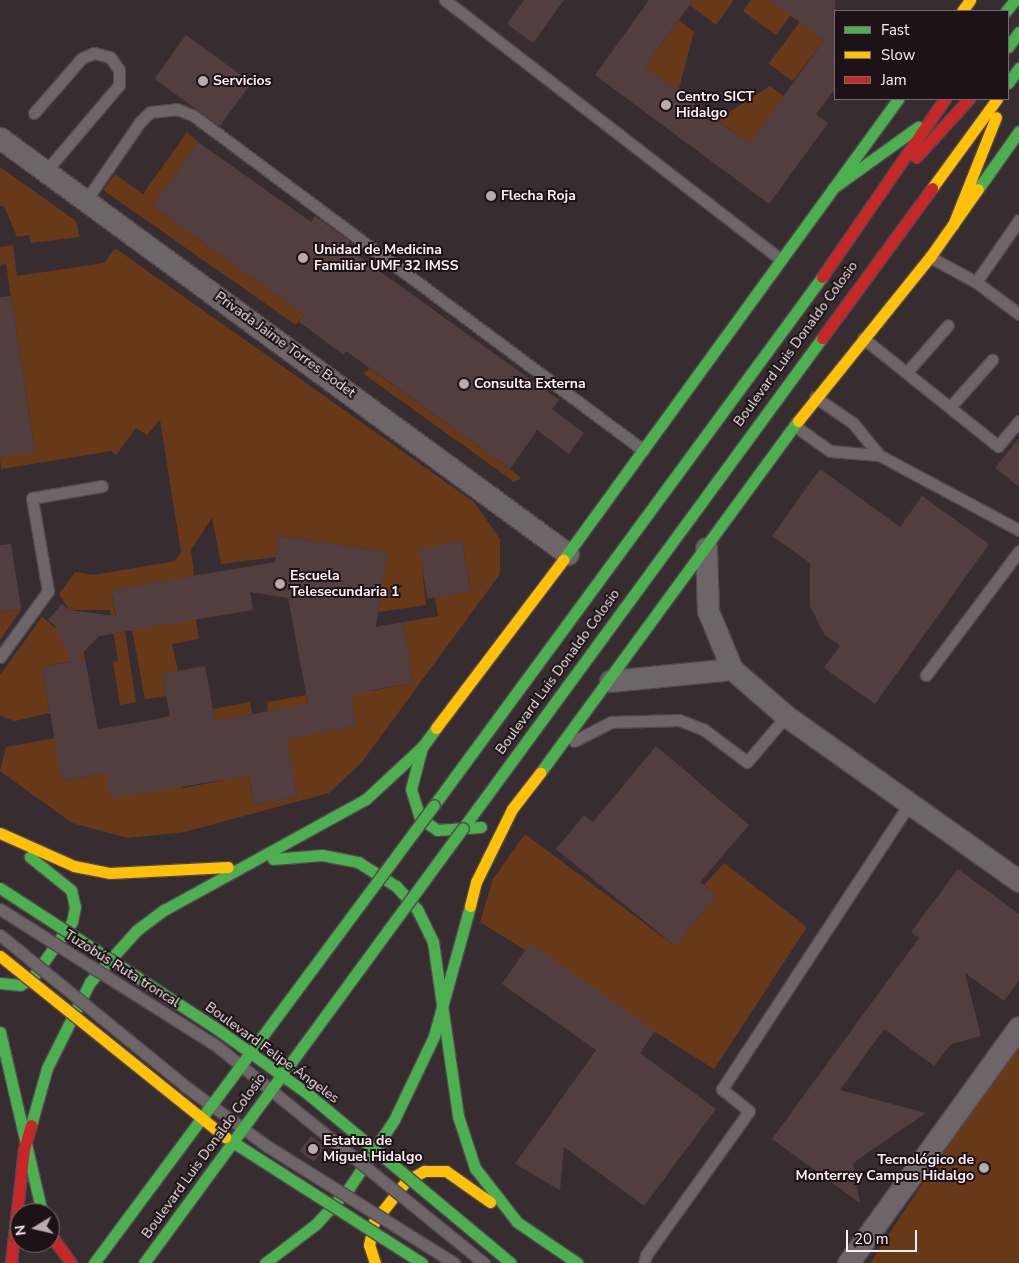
<!DOCTYPE html>
<meta charset="utf-8">
<style>
body{margin:0}
#map{position:relative;width:1019px;height:1263px;overflow:hidden;background:#372c30;font-family:"Nunito Sans",sans-serif}
div>[style]{position:absolute}
.green>*{inset:0;background:#673919;transform-origin:0 0}
.building>*{inset:0;background:#523e3f;transform-origin:0 0}
.roads{filter:drop-shadow(1px 0 #53484d) drop-shadow(-1px 0 #53484d) drop-shadow(0 1px #53484d) drop-shadow(0 -1px #53484d)}
.lane>*{height:11px;margin:-5.5px;padding:0 5.5px;transform-origin:5.5px;border-radius:5.5px;background:#6e6568}
.street>*{height:21px;margin:-10.5px;padding:0 10.5px;transform-origin:10.5px;border-radius:10.5px;background:#6e6568}
.fast>*{height:11px;margin:-5.5px;padding:0 5.5px;transform-origin:5.5px;border-radius:5.5px;background:#4caf50}
.slow>*{height:11px;margin:-5.5px;padding:0 5.5px;transform-origin:5.5px;border-radius:5.5px;background:#ffc107}
.jam>*{height:11px;margin:-5.5px;padding:0 5.5px;transform-origin:5.5px;border-radius:5.5px;background:#c62828}
.bridges{filter:drop-shadow(1px 0 #53484d) drop-shadow(-1px 0 #53484d) drop-shadow(0 1px #53484d) drop-shadow(0 -1px #53484d)}
.lane-bridge>*{height:11px;margin:-5.5px;padding:0 5.5px;transform-origin:5.5px;border-radius:5.5px;background:#6e6568}
.fast-bridge>*{height:11px;margin:-5.5px;padding:0 5.5px;transform-origin:5.5px;border-radius:5.5px;background:#4caf50}
.slow-bridge>*{height:11px;margin:-5.5px;padding:0 5.5px;transform-origin:5.5px;border-radius:5.5px;background:#ffc107}
.dots>*{width:14px;height:14px;translate:-50% -50%;box-sizing:border-box;border:2px solid #1d1317;border-radius:50%}
span{translate:-50% -50%;white-space:nowrap;text-align:center;line-height:1.15;-webkit-text-stroke:4px #1d1317;paint-order:stroke}
.poi-label{font-size:14px;color:#fdeef4;font-weight:700}
.left{translate:0 -50%;text-align:left}
.right{translate:-100% -50%;text-align:right}
.street-label{font-size:14px;color:#fdeef4}
.legend{position:absolute;left:834px;top:10px;width:175px;height:90px;box-sizing:border-box;background:#1d1317;border:1px solid #776b6f;margin:0;padding:6px 9px;list-style:none;font-size:15px;color:#fdeef4}
.legend li{display:flex;align-items:center;gap:10px;height:25px}
.legend b{width:25px;border:1px solid #776b6f}
.north{position:absolute;left:10px;top:1203px;width:50px;height:50px;box-sizing:border-box;background:#1d1317;border:1px solid #776b6f;border-radius:50%;rotate:261deg;font-size:14px;font-weight:700;line-height:20px;text-align:center;color:#fdeef4}
.north::after{content:'';display:block;margin:auto;width:18px;height:22px;background:#b8aaaf;clip-path:polygon(50% 0,100% 100%,50% 72%,0 100%)}
.scale{position:absolute;left:846px;top:1230px;width:71px;height:22px;box-sizing:border-box;border:2px solid #fdeef4;border-top:0;padding-left:6px;font-size:15px;line-height:18px;white-space:nowrap;color:#fdeef4;-webkit-text-stroke:4px #1d1317;paint-order:stroke}
</style>
<div id="map">
<div class="green">
<div style="clip-path:polygon(693px 0,734px 0,716px 25px,690px 5px)"></div>
<div style="clip-path:polygon(751px 0,770px 0,791px 15px,776px 35px,743px 11px)"></div>
<div style="clip-path:polygon(679px 20px,694px 32px,678px 92px,645px 67px)"></div>
<div style="left:800px;top:22px;width:30px;height:52px;rotate:37deg"></div>
<div style="clip-path:polygon(770px 86px,784px 96px,749px 144px,717px 120px)"></div>
<div style="clip-path:polygon(187px 132px,198px 142px,153px 206px,304px 315px,296px 325px,103px 190px,115px 174px,143px 194px)"></div>
<div style="clip-path:polygon(0 167px,76px 221px,80px 237px,31px 243px,29px 235px,17px 237px,4px 206px,0 206px)"></div>
<div style="clip-path:polygon(13px 245px,17px 276px,104px 263px,115px 248px,474px 502px,500px 539px,500px 574px,362px 762px,329px 793px,184px 832px,128px 838px,72px 823px,0 771px,6px 747px,55px 738px,62px 781px,106px 773px,154px 790px,142px 722px,170px 716px,183px 788px,225px 780px,213px 709px,250px 702px,252px 714px,238px 717px,254px 805px,297px 797px,281px 709px,268px 711px,267px 702px,306px 695px,313px 734px,356px 726px,336px 612px,371px 691px,413px 683px,403px 622px,438px 616px,435px 597px,471px 591px,462px 541px,420px 549px,426px 605px,378px 612px,387px 552px,279px 536px,276px 557px,221px 564px,212px 518px,191px 550px,194px 576px,111px 590px,118px 633px,125px 632px,136px 702px,120px 705px,113px 662px,118px 661px,110px 610px,69px 610px,59px 594px,75px 572px,93px 575px,175px 561px,181px 552px,160px 420px,147px 435px,136px 428px,116px 455px,112px 451px,1px 469px,0 457px,35px 451px,6px 264px,0 265px,0 247px)"></div>
<div style="clip-path:polygon(369px 368px,510px 469px,521px 478px,514px 482px,364px 374px)"></div>
<div style="clip-path:polygon(21px 609px,19px 613px,0 640px,0 612px)"></div>
<div style="clip-path:polygon(42px 617px,84px 651px,85px 659px,42px 667px,50px 713px,15px 721px,0 716px,0 675px)"></div>
<div style="clip-path:polygon(196px 619px,199px 639px,172px 644px,178px 671px,162px 674px,166px 696px,145px 699px,132px 630px)"></div>
<div style="clip-path:polygon(525px 834px,675px 946px,716px 895px,704px 885px,724px 863px,807px 927px,714px 1069px,480px 922px,493px 879px)"></div>
<div style="clip-path:polygon(1019px 1037px,1019px 1263px,870px 1263px)"></div>
</div>
<div class="building">
<div style="clip-path:polygon(524px 0,564px 0,533px 43px,507px 24px)"></div>
<div style="clip-path:polygon(649px 0,693px 0,645px 67px,749px 144px,824px 40px,769px 0,835px 0,835px 89px,816px 114px,828px 123px,769px 204px,595px 75px)"></div>
<div style="left:186px;top:35px;width:81px;height:54px;rotate:36deg"></div>
<div style="clip-path:polygon(198px 142px,311px 222px,315px 216px,350px 241px,346px 247px,559px 400px,552px 409px,584px 433px,569px 454px,537px 430px,510px 469px,346px 351px,344px 355px,299px 322px,304px 315px,153px 206px)"></div>
<div style="clip-path:polygon(11px 296px,35px 452px,0 457px,0 297px)"></div>
<div style="clip-path:polygon(1019px 438px,1019px 487px,995px 468px)"></div>
<div style="clip-path:polygon(820px 469px,900px 527px,922px 496px,989px 544px,875px 704px,824px 668px,840px 646px,824px 634px,810px 606px,810px 563px,772px 536px)"></div>
<div style="clip-path:polygon(evenodd,279px 536px,387px 552px,376px 627px,403px 622px,413px 683px,351px 694px,356px 726px,287px 739px,297px 797px,254px 805px,249px 776px,111px 798px,106px 773px,62px 781px,42px 667px,71px 662px,55px 626px,48px 620px,62px 604px,69px 610px,116px 616px,111px 590px,275px 562px,279px 536px,250px 592px,288px 598px,308px 704px,215px 721px,205px 666px,162px 674px,170px 717px,98px 729px,85px 659px,75px 661px,99px 636px,253px 610px,250px 592px)"></div>
<div style="left:462px;top:541px;width:51px;height:44px;rotate:80deg"></div>
<div style="clip-path:polygon(11px 544px,21px 609px,0 612px,0 545px)"></div>
<div style="clip-path:polygon(656px 746px,749px 825px,700px 882px,716px 895px,675px 946px,556px 849px,584px 815px,593px 822px)"></div>
<div style="clip-path:polygon(958px 869px,1019px 914px,1019px 980px,1004px 1001px,965px 973px,981px 1036px,951px 1044px,934px 1066px,884px 1029px,840px 1090px,926px 1113px,853px 1163px,860px 1203px,772px 1139px,919px 938px,911px 932px)"></div>
<div style="clip-path:polygon(530px 943px,655px 1031px,640px 1053px,716px 1109px,644px 1206px,564px 1147px,560px 1190px,515px 1164px,596px 1050px,502px 984px)"></div>
<div style="left:311px;top:1136px;width:18px;height:19px;rotate:38deg"></div>
</div>
<div class="roads">
<div class="lane">
<div style="left:445px;top:0;width:425px;rotate:37.7deg"></div>
<div style="left:34px;top:113px;width:73px;rotate:-48.9deg"></div>
<div style="left:82px;top:58px;width:13px;rotate:-23deg"></div>
<div style="left:94px;top:53px;width:16px;rotate:14deg"></div>
<div style="left:110px;top:57px;width:16px;rotate:55deg"></div>
<div style="left:119px;top:70px;width:15px;rotate:90deg"></div>
<div style="left:119px;top:85px;width:111px;rotate:130.3deg"></div>
<div style="left:87px;top:199px;width:93px;rotate:-55.5deg"></div>
<div style="left:140px;top:122px;width:14px;rotate:-45deg"></div>
<div style="left:150px;top:112px;width:27px;rotate:-6deg"></div>
<div style="left:177px;top:109px;width:18px;rotate:22deg"></div>
<div style="left:194px;top:116px;width:560px;rotate:36.64deg"></div>
<div style="left:1019px;top:220px;width:75px;rotate:124.7deg"></div>
<div style="left:976px;top:282px;width:54px;rotate:36.7deg"></div>
<div style="left:930px;top:257px;width:52px;rotate:28.5deg"></div>
<div style="left:863px;top:338px;width:173px;rotate:38.7deg"></div>
<div style="left:998px;top:446px;width:33px;rotate:-50deg"></div>
<div style="left:907px;top:372px;width:62px;rotate:-48.9deg"></div>
<div style="left:815px;top:397px;width:46px;rotate:34.4deg"></div>
<div style="left:853px;top:423px;width:41px;rotate:50.9deg"></div>
<div style="left:879px;top:455px;width:159px;rotate:28.2deg"></div>
<div style="left:951px;top:406px;width:62px;rotate:-48.3deg"></div>
<div style="left:795px;top:426px;width:43px;rotate:35.5deg"></div>
<div style="left:830px;top:451px;width:49px;rotate:4.7deg"></div>
<div style="left:0;top:657px;width:82px;rotate:-54deg"></div>
<div style="left:48px;top:591px;width:94px;rotate:-99.8deg"></div>
<div style="left:32px;top:498px;width:71px;rotate:-9.7deg"></div>
<div style="left:926px;top:675px;width:155px;rotate:-53.1deg"></div>
<div style="left:574px;top:741px;width:42px;rotate:-27.2deg"></div>
<div style="left:611px;top:722px;width:68px;rotate:-1.7deg"></div>
<div style="left:679px;top:720px;width:26px;rotate:21deg"></div>
<div style="left:703px;top:729px;width:55px;rotate:36.9deg"></div>
<div style="left:747px;top:762px;width:60px;rotate:-49.7deg"></div>
<div style="left:644px;top:1263px;width:8px;rotate:-76deg"></div>
<div style="left:646px;top:1255px;width:177px;rotate:-54.4deg"></div>
<div style="left:749px;top:1111px;width:35px;rotate:-141deg"></div>
<div style="left:722px;top:1089px;width:344px;rotate:-56.7deg"></div>
</div>
<div class="street">
<div style="left:0;top:138px;width:704px;rotate:36.22deg"></div>
<div style="left:706px;top:548px;width:63px;rotate:88.2deg"></div>
<div style="left:708px;top:611px;width:63px;rotate:67.5deg"></div>
<div style="left:732px;top:669px;width:72px;rotate:41deg"></div>
<div style="left:786px;top:716px;width:286px;rotate:35.3deg"></div>
<div style="left:610px;top:681px;width:123px;rotate:-5.6deg"></div>
<div style="left:848px;top:1263px;width:291px;rotate:-54.1deg"></div>
</div>
<div class="fast">
<div style="left:1006px;top:11px;width:14px;rotate:-51deg"></div>
<div style="left:1008px;top:47px;width:19px;rotate:-54deg"></div>
<div style="left:1008px;top:83px;width:19px;rotate:-54deg"></div>
<div style="left:833px;top:188px;width:105px;rotate:-35.7deg"></div>
<div style="left:978px;top:189px;width:71px;rotate:-54.7deg"></div>
<div style="left:563px;top:560px;width:570px;rotate:-53.99deg"></div>
<div style="left:422px;top:747px;width:43px;rotate:104.7deg"></div>
<div style="left:411px;top:789px;width:30px;rotate:73deg"></div>
<div style="left:420px;top:818px;width:21px;rotate:35deg"></div>
<div style="left:437px;top:830px;width:44px;rotate:-3.9deg"></div>
<div style="left:540px;top:773px;width:436px;rotate:-53.8deg"></div>
<div style="left:434px;top:805px;width:655px;rotate:-53.69deg"></div>
<div style="left:463px;top:828px;width:607px;rotate:-53.77deg"></div>
<div style="left:273px;top:859px;width:49px;rotate:-4.7deg"></div>
<div style="left:322px;top:855px;width:37px;rotate:11deg"></div>
<div style="left:358px;top:862px;width:45px;rotate:32.3deg"></div>
<div style="left:396px;top:886px;width:31px;rotate:48deg"></div>
<div style="left:417px;top:909px;width:37px;rotate:64deg"></div>
<div style="left:433px;top:942px;width:176px;rotate:81.8deg"></div>
<div style="left:458px;top:1116px;width:55px;rotate:71.9deg"></div>
<div style="left:475px;top:1168px;width:68px;rotate:52.1deg"></div>
<div style="left:517px;top:1222px;width:73px;rotate:34.3deg"></div>
<div style="left:0;top:983px;width:20px;rotate:6deg"></div>
<div style="left:20px;top:985px;width:15px;rotate:-32deg"></div>
<div style="left:33px;top:977px;width:67px;rotate:-54.7deg"></div>
<div style="left:72px;top:922px;width:15px;rotate:-79deg"></div>
<div style="left:75px;top:907px;width:17px;rotate:-103deg"></div>
<div style="left:71px;top:890px;width:53px;rotate:-141.2deg"></div>
<div style="left:0;top:1032px;width:186px;rotate:76.9deg"></div>
<div style="left:31px;top:1125px;width:59px;rotate:-74.3deg"></div>
<div style="left:47px;top:1068px;width:96px;rotate:-63.4deg"></div>
<div style="left:90px;top:982px;width:70px;rotate:-47.9deg"></div>
<div style="left:137px;top:930px;width:34px;rotate:-37deg"></div>
<div style="left:164px;top:910px;width:230px;rotate:-28.8deg"></div>
<div style="left:366px;top:799px;width:78px;rotate:-42.9deg"></div>
<div style="left:423px;top:746px;width:22px;rotate:-54deg"></div>
<div style="left:265px;top:1263px;width:64px;rotate:-37.4deg"></div>
<div style="left:316px;top:1224px;width:49px;rotate:-47.5deg"></div>
<div style="left:349px;top:1188px;width:82px;rotate:-56.5deg"></div>
<div style="left:394px;top:1120px;width:93px;rotate:-64.5deg"></div>
<div style="left:434px;top:1036px;width:135px;rotate:-74.5deg"></div>
</div>
<div class="slow">
<div style="left:962px;top:11px;width:14px;rotate:-54deg"></div>
<div style="left:932px;top:188px;width:110px;rotate:-53.9deg"></div>
<div style="left:953px;top:225px;width:116px;rotate:-68.3deg"></div>
<div style="left:798px;top:421px;width:211px;rotate:-51.2deg"></div>
<div style="left:930px;top:257px;width:83px;rotate:-54.8deg"></div>
<div style="left:436px;top:728px;width:211px;rotate:-52.9deg"></div>
<div style="left:0;top:833px;width:81px;rotate:24deg"></div>
<div style="left:74px;top:866px;width:37px;rotate:11deg"></div>
<div style="left:110px;top:873px;width:118px;rotate:-2.9deg"></div>
<div style="left:470px;top:906px;width:25px;rotate:-76deg"></div>
<div style="left:476px;top:882px;width:81px;rotate:-63.7deg"></div>
<div style="left:512px;top:809px;width:46px;rotate:-52.1deg"></div>
<div style="left:375px;top:1263px;width:19px;rotate:-108deg"></div>
<div style="left:369px;top:1245px;width:24px;rotate:-78deg"></div>
<div style="left:374px;top:1222px;width:52px;rotate:-52deg"></div>
<div style="left:406px;top:1181px;width:21px;rotate:-29deg"></div>
<div style="left:424px;top:1171px;width:22px"></div>
<div style="left:446px;top:1171px;width:54px;rotate:35.2deg"></div>
</div>
<div class="jam">
<div style="left:916px;top:157px;width:79px;rotate:-47.6deg"></div>
<div style="left:822px;top:277px;width:216px;rotate:-55.4deg"></div>
<div style="left:822px;top:338px;width:186px;rotate:-53.7deg"></div>
<div style="left:50px;top:1234px;width:36px;rotate:54deg"></div>
<div style="left:11px;top:1263px;width:115px;rotate:-83.5deg"></div>
<div style="left:24px;top:1149px;width:25px;rotate:-74deg"></div>
</div>
</div>
<div class="bridges">
<div class="lane-bridge">
<div style="left:0;top:909px;width:258px;rotate:32.3deg"></div>
<div style="left:218px;top:1047px;width:343px;rotate:39.1deg"></div>
<div style="left:0;top:935px;width:239px;rotate:39.2deg"></div>
<div style="left:185px;top:1086px;width:102px;rotate:36.2deg"></div>
<div style="left:267px;top:1146px;width:221px;rotate:32deg"></div>
</div>
<div class="fast-bridge">
<div style="left:0;top:888px;width:262px;rotate:33deg"></div>
<div style="left:220px;top:1031px;width:108px;rotate:35.6deg"></div>
<div style="left:308px;top:1094px;width:264px;rotate:39.8deg"></div>
<div style="left:225px;top:1137px;width:234px;rotate:32.6deg"></div>
<div style="left:94px;top:1263px;width:570px;rotate:-53.41deg"></div>
<div style="left:144px;top:1263px;width:539px;rotate:-53.75deg"></div>
</div>
<div class="slow-bridge">
<div style="left:0;top:956px;width:289px;rotate:38.8deg"></div>
</div>
</div>
<div class="dots">
<div style="left:203px;top:81px;background:#b8aaaf"></div>
<div style="left:666px;top:105px;background:#b8aaaf"></div>
<div style="left:491px;top:196px;background:#b8aaaf"></div>
<div style="left:303px;top:258px;background:#b8aaaf"></div>
<div style="left:464px;top:384px;background:#b8aaaf"></div>
<div style="left:280px;top:584px;background:#b8aaaf"></div>
<div style="left:313px;top:1149px;background:#b8aaaf"></div>
<div style="left:984px;top:1168px;background:#b8aaaf"></div>
</div>
<div class="poi-label">
<span class="left" style="left:213px;top:81px">Servicios</span>
<span class="left" style="left:676px;top:105px">Centro SICT<br>Hidalgo</span>
<span class="left" style="left:501px;top:196px">Flecha Roja</span>
<span class="left" style="left:314px;top:258px">Unidad de Medicina<br>Familiar UMF 32 IMSS</span>
<span class="left" style="left:474px;top:384px">Consulta Externa</span>
<span class="left" style="left:290px;top:584px">Escuela<br>Telesecundaria 1</span>
<span class="left" style="left:323px;top:1149px">Estatua de<br>Miguel Hidalgo</span>
<span class="right" style="left:974px;top:1168px">Tecnológico de<br>Monterrey Campus Hidalgo</span>
</div>
<div class="street-label">
<span style="left:796px;top:344px;rotate:-54deg">Boulevard Luis Donaldo Colosio</span>
<span style="left:285px;top:345px;rotate:36deg">Privada Jaime Torres Bodet</span>
<span style="left:558px;top:672px;rotate:-54deg">Boulevard Luis Donaldo Colosio</span>
<span style="left:122px;top:969px;rotate:32deg">Tuzobús Ruta troncal</span>
<span style="left:272px;top:1053px;rotate:36deg">Boulevard Felipe Ángeles</span>
<span style="left:204px;top:1156px;rotate:-54deg">Boulevard Luis Donaldo Colosio</span>
</div>
<ul class="legend">
<li><b style="height:6px;background:#4caf50"></b>Fast</li>
<li><b style="height:6px;background:#ffc107"></b>Slow</li>
<li><b style="height:6px;background:#c62828"></b>Jam</li>
</ul>
<div class="north">N</div>
<div class="scale">20 m</div>
</div>
